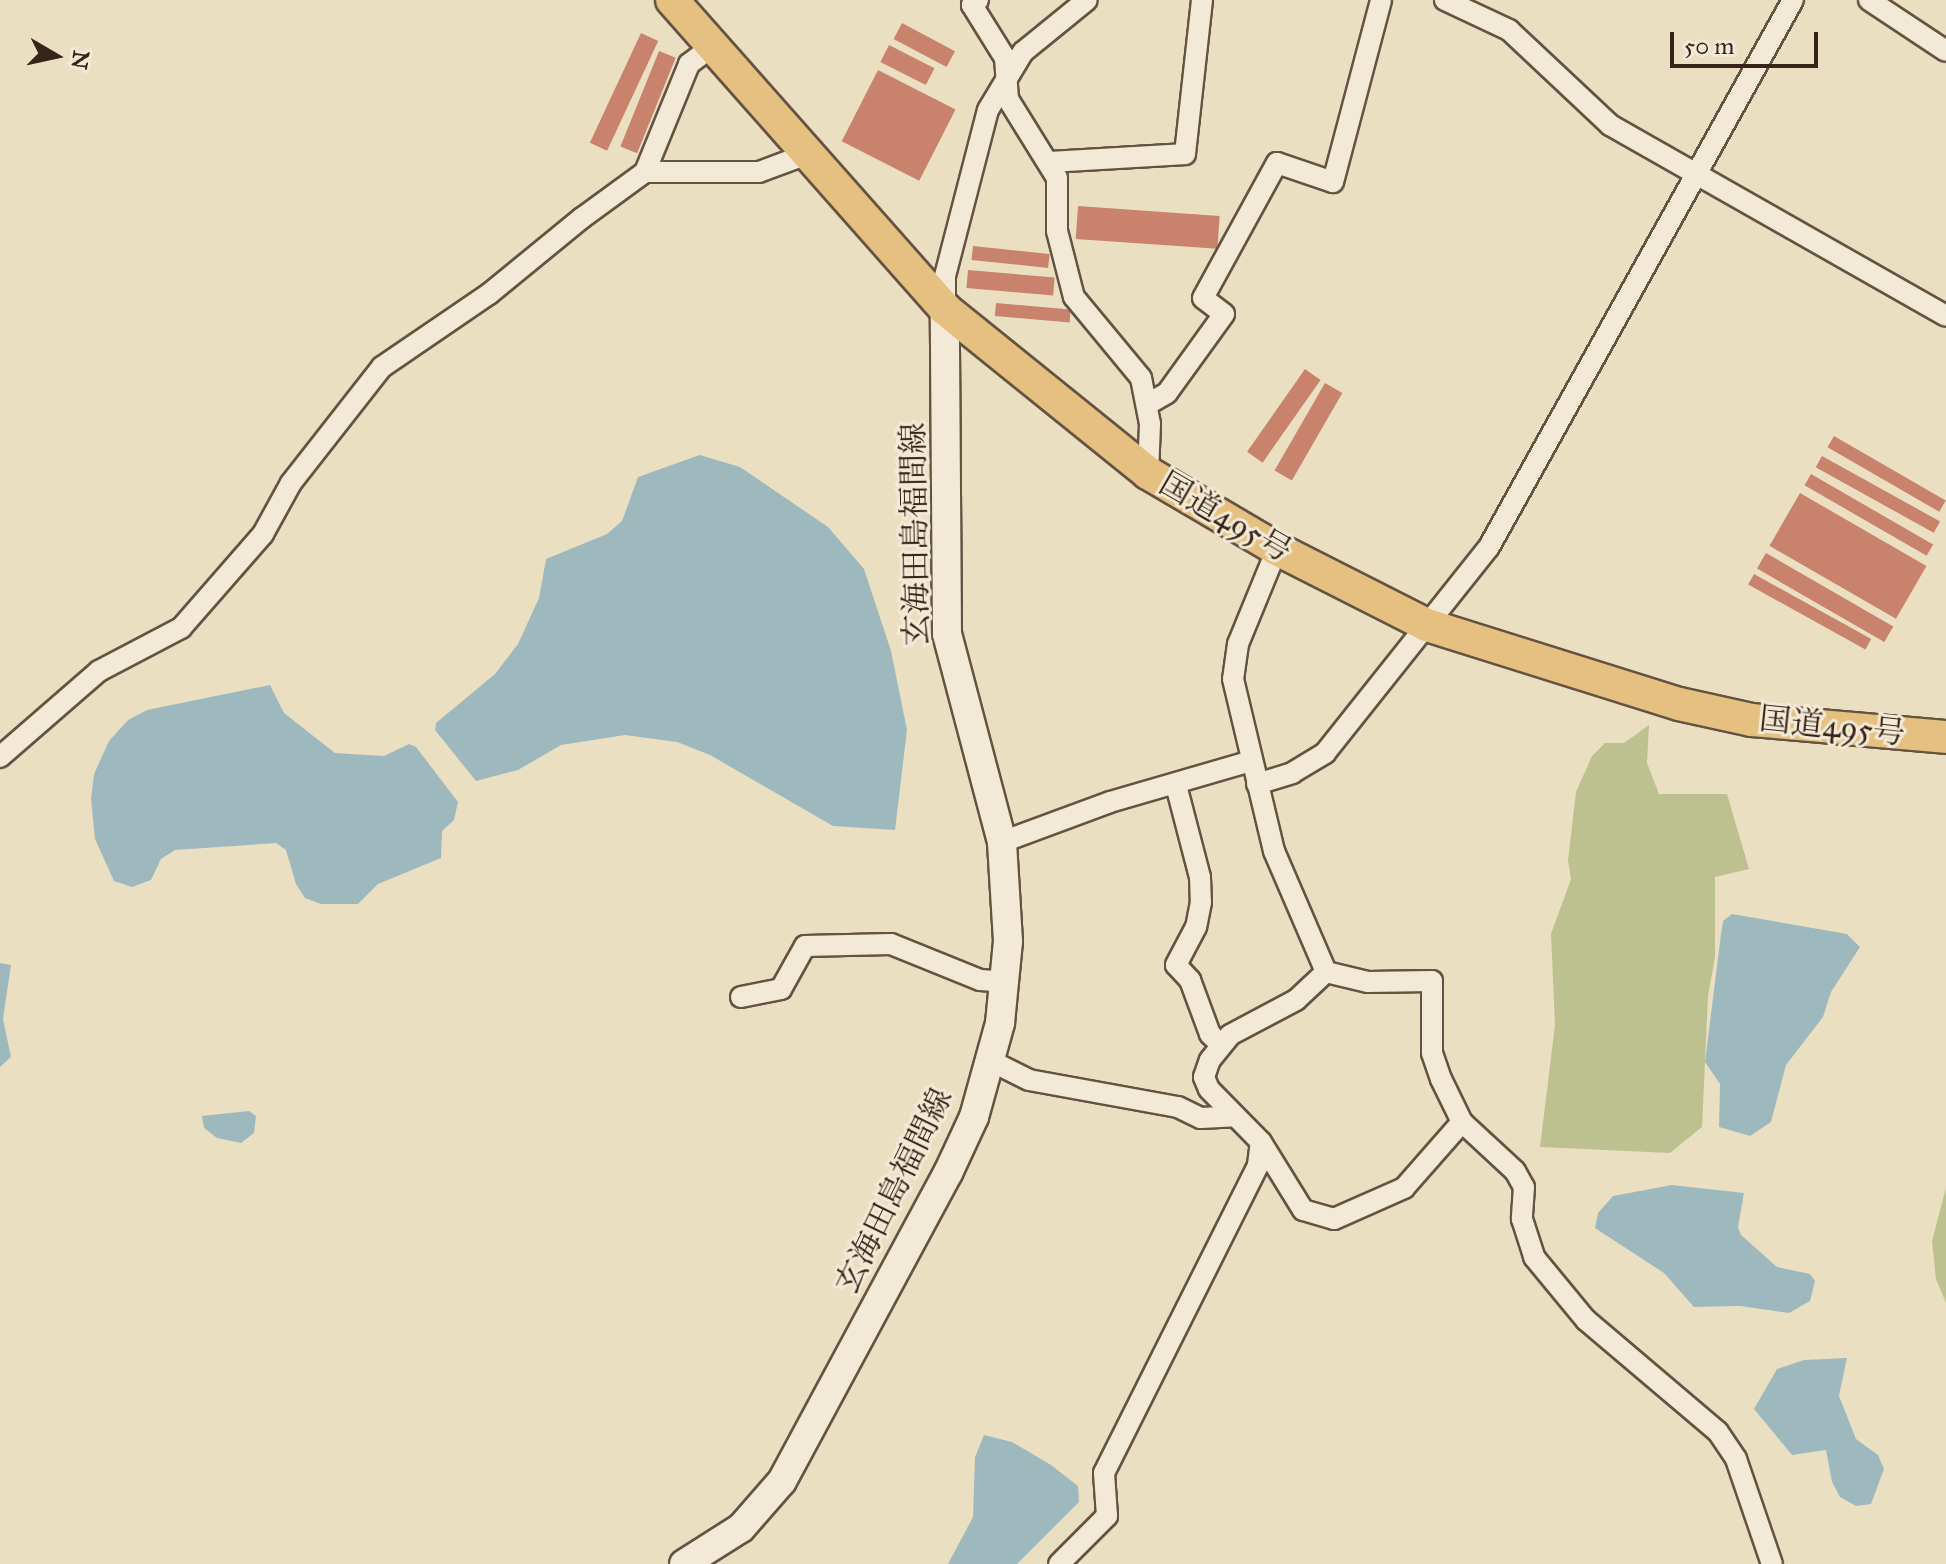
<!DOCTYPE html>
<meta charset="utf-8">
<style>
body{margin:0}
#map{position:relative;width:1946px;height:1564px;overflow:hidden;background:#ebdfc2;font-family:"IM FELL Great Primer","Noto Serif JP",serif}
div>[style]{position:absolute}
.green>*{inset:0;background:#bdc08f}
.water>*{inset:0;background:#9eb9be}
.building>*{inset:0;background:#c9826c;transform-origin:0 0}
.roads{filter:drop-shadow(2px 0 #655342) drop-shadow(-2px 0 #655342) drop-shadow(0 2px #655342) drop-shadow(0 -2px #655342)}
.minor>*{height:20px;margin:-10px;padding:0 10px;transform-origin:10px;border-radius:10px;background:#f2ead7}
.secondary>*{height:28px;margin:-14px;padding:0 14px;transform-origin:14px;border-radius:14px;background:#f2ead7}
.trunk>*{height:32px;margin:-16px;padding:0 16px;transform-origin:16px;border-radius:16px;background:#e6c081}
span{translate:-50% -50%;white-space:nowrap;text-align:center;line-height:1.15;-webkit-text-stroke:6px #f2ead7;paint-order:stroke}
.street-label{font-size:32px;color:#382417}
.north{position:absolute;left:16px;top:16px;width:80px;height:80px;-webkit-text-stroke:6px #f2ead7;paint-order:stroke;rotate:99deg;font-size:22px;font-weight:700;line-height:32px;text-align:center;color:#382417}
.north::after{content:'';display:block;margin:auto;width:28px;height:36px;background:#382417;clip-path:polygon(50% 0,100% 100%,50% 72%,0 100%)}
.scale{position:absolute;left:1670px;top:32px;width:148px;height:36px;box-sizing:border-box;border:4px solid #382417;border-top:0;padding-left:10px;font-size:24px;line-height:28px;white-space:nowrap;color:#382417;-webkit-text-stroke:6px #f2ead7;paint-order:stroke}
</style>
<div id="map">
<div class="green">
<div style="clip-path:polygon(1649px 725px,1647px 763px,1659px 794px,1727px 794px,1749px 869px,1715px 877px,1715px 957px,1708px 996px,1702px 1127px,1670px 1153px,1540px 1147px,1555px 1025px,1551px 934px,1571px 879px,1568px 860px,1576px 792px,1592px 756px,1605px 743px,1624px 743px)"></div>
<div style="clip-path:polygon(1946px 1188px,1946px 1303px,1936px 1279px,1932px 1241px)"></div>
</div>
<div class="water">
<div style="clip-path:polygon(700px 455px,740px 467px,828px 527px,864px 569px,891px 651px,907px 730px,895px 830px,833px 826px,710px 755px,677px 742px,625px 735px,561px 745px,518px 770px,476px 781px,435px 730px,436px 723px,495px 674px,518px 644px,539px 598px,546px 559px,607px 534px,622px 521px,638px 477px)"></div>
<div style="clip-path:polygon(270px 685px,284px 713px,335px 753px,384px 756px,409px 744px,416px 747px,458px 802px,454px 820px,442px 831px,441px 858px,378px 884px,358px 904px,321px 904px,305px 898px,296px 884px,286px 850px,276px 843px,175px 850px,161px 859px,151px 880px,132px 887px,114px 881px,95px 839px,91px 799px,94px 774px,109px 741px,128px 720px,147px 710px)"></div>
<div style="clip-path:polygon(1732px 914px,1847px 934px,1860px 947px,1831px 992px,1823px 1017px,1786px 1065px,1771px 1122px,1750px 1136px,1719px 1127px,1720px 1084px,1705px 1062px,1721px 934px,1723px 921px)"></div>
<div style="clip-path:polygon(0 963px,11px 965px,3px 1019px,11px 1057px,0 1067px)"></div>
<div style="clip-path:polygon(249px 1111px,256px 1116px,254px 1133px,241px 1143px,217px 1138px,204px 1128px,202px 1116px)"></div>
<div style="clip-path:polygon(1672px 1185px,1744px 1193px,1738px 1227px,1741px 1235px,1777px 1267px,1810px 1274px,1815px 1281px,1810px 1301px,1789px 1313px,1740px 1306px,1694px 1307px,1664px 1273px,1595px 1228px,1598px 1213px,1613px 1196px)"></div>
<div style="clip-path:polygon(1847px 1358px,1839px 1396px,1856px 1439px,1878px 1455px,1884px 1469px,1871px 1504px,1856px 1506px,1840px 1497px,1832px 1482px,1826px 1450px,1792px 1455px,1754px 1409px,1777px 1369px,1804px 1360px)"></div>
<div style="clip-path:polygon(984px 1435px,1012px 1442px,1051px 1465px,1078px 1486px,1079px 1502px,1017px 1564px,948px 1564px,973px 1517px,975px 1457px)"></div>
</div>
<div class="building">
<div style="left:902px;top:23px;width:60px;height:18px;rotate:28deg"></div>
<div style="left:641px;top:33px;width:19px;height:121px;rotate:25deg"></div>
<div style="left:889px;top:45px;width:51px;height:19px;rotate:27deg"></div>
<div style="left:659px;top:51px;width:18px;height:103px;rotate:22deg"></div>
<div style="left:878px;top:70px;width:87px;height:80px;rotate:27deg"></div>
<div style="left:1078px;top:206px;width:142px;height:33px;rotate:4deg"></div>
<div style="left:973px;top:246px;width:77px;height:14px;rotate:6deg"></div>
<div style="left:968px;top:270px;width:87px;height:18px;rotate:5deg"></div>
<div style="left:996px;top:303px;width:75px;height:13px;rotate:5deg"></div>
<div style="left:1305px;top:369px;width:19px;height:101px;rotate:35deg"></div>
<div style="left:1325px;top:383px;width:20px;height:101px;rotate:30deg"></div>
<div style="left:1834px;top:436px;width:129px;height:13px;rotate:30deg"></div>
<div style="left:1822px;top:456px;width:135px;height:13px;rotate:29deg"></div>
<div style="left:1811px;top:474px;width:141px;height:13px;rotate:30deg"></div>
<div style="left:1800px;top:493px;width:146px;height:61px;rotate:30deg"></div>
<div style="left:1766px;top:553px;width:147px;height:18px;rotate:30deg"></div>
<div style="left:1754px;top:574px;width:134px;height:12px;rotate:29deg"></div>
</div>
<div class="roads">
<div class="minor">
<div style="left:978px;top:0;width:8px;rotate:140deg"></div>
<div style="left:972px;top:5px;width:62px;rotate:58.1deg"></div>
<div style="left:1005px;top:58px;width:41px;rotate:85.8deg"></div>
<div style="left:1008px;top:99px;width:93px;rotate:58.2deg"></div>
<div style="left:1057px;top:178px;width:53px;rotate:90deg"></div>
<div style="left:1057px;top:231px;width:68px;rotate:75.6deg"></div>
<div style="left:1074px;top:297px;width:105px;rotate:50.4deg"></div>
<div style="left:1141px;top:378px;width:47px;rotate:78.9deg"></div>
<div style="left:1150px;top:424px;width:49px;rotate:92.3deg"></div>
<div style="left:1445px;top:0;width:71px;rotate:25.1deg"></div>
<div style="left:1509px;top:30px;width:139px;rotate:43.2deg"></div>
<div style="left:1610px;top:125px;width:386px;rotate:29.6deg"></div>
<div style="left:1869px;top:0;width:92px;rotate:33.5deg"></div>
<div style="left:1051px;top:162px;width:134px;rotate:-3.4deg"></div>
<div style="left:1185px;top:154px;width:155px;rotate:-83.7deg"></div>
<div style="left:645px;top:172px;width:117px;rotate:-67.8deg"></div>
<div style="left:689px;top:64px;width:31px;rotate:-37deg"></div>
<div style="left:945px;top:309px;width:33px;rotate:-90deg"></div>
<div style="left:945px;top:276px;width:171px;rotate:-75.5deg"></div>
<div style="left:988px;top:110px;width:68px;rotate:-58.9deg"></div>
<div style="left:1023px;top:52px;width:82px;rotate:-39.1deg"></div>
<div style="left:1148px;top:404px;width:22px;rotate:-30deg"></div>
<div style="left:1167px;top:393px;width:97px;rotate:-54.2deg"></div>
<div style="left:1224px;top:314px;width:26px;rotate:-143deg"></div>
<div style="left:1203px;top:298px;width:154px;rotate:-61.3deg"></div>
<div style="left:1277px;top:163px;width:59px;rotate:18.7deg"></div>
<div style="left:1333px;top:182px;width:188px;rotate:-75.2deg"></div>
<div style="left:1277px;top:549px;width:103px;rotate:112.3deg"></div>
<div style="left:1238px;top:644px;width:35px;rotate:98deg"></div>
<div style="left:1233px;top:679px;width:177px;rotate:76.6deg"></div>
<div style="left:1274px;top:851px;width:132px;rotate:66.7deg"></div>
<div style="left:1326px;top:972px;width:43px;rotate:13.4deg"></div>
<div style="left:1368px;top:982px;width:64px;rotate:-0.9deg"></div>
<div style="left:1432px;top:981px;width:72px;rotate:90deg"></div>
<div style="left:1432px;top:1053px;width:28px;rotate:71deg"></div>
<div style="left:1441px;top:1079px;width:48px;rotate:64deg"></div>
<div style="left:1462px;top:1122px;width:72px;rotate:42.8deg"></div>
<div style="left:1515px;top:1171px;width:18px;rotate:61deg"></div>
<div style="left:1524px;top:1187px;width:32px;rotate:94deg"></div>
<div style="left:1522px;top:1219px;width:40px;rotate:72deg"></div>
<div style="left:1534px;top:1257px;width:82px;rotate:50.5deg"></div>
<div style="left:1586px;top:1320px;width:173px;rotate:40.3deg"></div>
<div style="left:1718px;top:1432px;width:32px;rotate:56deg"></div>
<div style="left:1736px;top:1459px;width:111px;rotate:71.1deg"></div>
<div style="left:0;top:757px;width:131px;rotate:-41deg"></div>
<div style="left:99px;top:671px;width:93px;rotate:-27.7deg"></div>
<div style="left:181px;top:628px;width:125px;rotate:-48.9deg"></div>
<div style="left:263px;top:534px;width:58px;rotate:-61.2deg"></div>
<div style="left:291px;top:483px;width:147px;rotate:-51.9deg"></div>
<div style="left:382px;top:367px;width:130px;rotate:-34.3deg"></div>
<div style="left:489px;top:294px;width:120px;rotate:-39.3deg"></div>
<div style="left:582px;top:218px;width:78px;rotate:-36.1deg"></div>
<div style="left:645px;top:172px;width:114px"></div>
<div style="left:759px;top:172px;width:54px;rotate:-20.4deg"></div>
<div style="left:1257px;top:784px;width:37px;rotate:-17deg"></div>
<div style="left:1292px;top:773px;width:39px;rotate:-31deg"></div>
<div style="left:1325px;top:753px;width:263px;rotate:-51.5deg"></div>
<div style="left:1489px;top:547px;width:626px;rotate:-60.94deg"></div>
<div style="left:1176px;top:785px;width:95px;rotate:75.4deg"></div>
<div style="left:1200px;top:877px;width:25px;rotate:88deg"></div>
<div style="left:1201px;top:902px;width:25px;rotate:101deg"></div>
<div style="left:1196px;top:927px;width:43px;rotate:117.8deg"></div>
<div style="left:1176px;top:965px;width:21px;rotate:47deg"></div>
<div style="left:1190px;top:980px;width:58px;rotate:69.7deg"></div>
<div style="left:1210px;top:1034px;width:14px;rotate:45deg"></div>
<div style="left:1002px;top:842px;width:115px;rotate:-20.3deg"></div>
<div style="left:1110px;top:802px;width:147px;rotate:-16.2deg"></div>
<div style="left:741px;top:997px;width:41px;rotate:-11.3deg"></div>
<div style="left:781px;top:989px;width:49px;rotate:-60.8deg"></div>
<div style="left:805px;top:946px;width:86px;rotate:-1.3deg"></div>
<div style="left:891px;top:944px;width:96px;rotate:22deg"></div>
<div style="left:980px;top:980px;width:26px;rotate:4deg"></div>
<div style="left:991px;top:1061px;width:42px;rotate:26.6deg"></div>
<div style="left:1029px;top:1080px;width:151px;rotate:10.3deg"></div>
<div style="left:1178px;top:1107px;width:25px;rotate:26deg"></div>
<div style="left:1201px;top:1118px;width:34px;rotate:-3deg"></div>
<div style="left:1261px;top:1142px;width:80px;rotate:58.3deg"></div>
<div style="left:1303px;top:1210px;width:32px;rotate:16deg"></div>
<div style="left:1334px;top:1219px;width:77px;rotate:-23.9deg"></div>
<div style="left:1404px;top:1188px;width:88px;rotate:-48.7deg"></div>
<div style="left:1059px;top:1564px;width:68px;rotate:-45deg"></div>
<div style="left:1107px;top:1516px;width:43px;rotate:-94deg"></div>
<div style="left:1104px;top:1473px;width:344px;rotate:-63.4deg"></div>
<div style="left:1258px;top:1165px;width:23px;rotate:-83deg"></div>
<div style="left:1261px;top:1142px;width:74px;rotate:-134.5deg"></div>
<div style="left:1209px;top:1089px;width:13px;rotate:-113deg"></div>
<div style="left:1204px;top:1077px;width:18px;rotate:-71deg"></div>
<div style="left:1210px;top:1060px;width:32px;rotate:-51deg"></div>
<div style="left:1230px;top:1035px;width:75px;rotate:-27.9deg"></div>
<div style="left:1296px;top:1000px;width:41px;rotate:-43deg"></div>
</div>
<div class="secondary">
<div style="left:684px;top:1564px;width:67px;rotate:-32.3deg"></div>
<div style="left:741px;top:1528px;width:62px;rotate:-48.9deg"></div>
<div style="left:782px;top:1481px;width:350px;rotate:-61.7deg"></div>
<div style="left:948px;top:1173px;width:62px;rotate:-65.1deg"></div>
<div style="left:974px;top:1117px;width:98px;rotate:-74.5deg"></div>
<div style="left:1000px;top:1023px;width:82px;rotate:-84.4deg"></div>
<div style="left:1008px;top:941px;width:99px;rotate:-93.5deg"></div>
<div style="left:1002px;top:842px;width:215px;rotate:-104.8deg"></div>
<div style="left:947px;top:634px;width:325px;rotate:-90.4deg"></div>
</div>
<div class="trunk">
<div style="left:672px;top:0;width:412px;rotate:48.5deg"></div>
<div style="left:945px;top:309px;width:261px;rotate:38.9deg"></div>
<div style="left:1148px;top:473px;width:150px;rotate:30.5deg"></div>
<div style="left:1277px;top:549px;width:168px;rotate:26.9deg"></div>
<div style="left:1427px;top:625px;width:264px;rotate:17.4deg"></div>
<div style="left:1679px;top:704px;width:75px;rotate:12.4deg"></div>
<div style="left:1752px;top:720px;width:195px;rotate:5deg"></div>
</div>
</div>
<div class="street-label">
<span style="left:1225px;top:518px;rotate:30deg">国道495号</span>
<span style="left:916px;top:534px;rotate:-91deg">玄海田島福間線</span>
<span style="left:1832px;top:727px;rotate:6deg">国道495号</span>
<span style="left:895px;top:1191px;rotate:-64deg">玄海田島福間線</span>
</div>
<div class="north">N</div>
<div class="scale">50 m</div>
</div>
